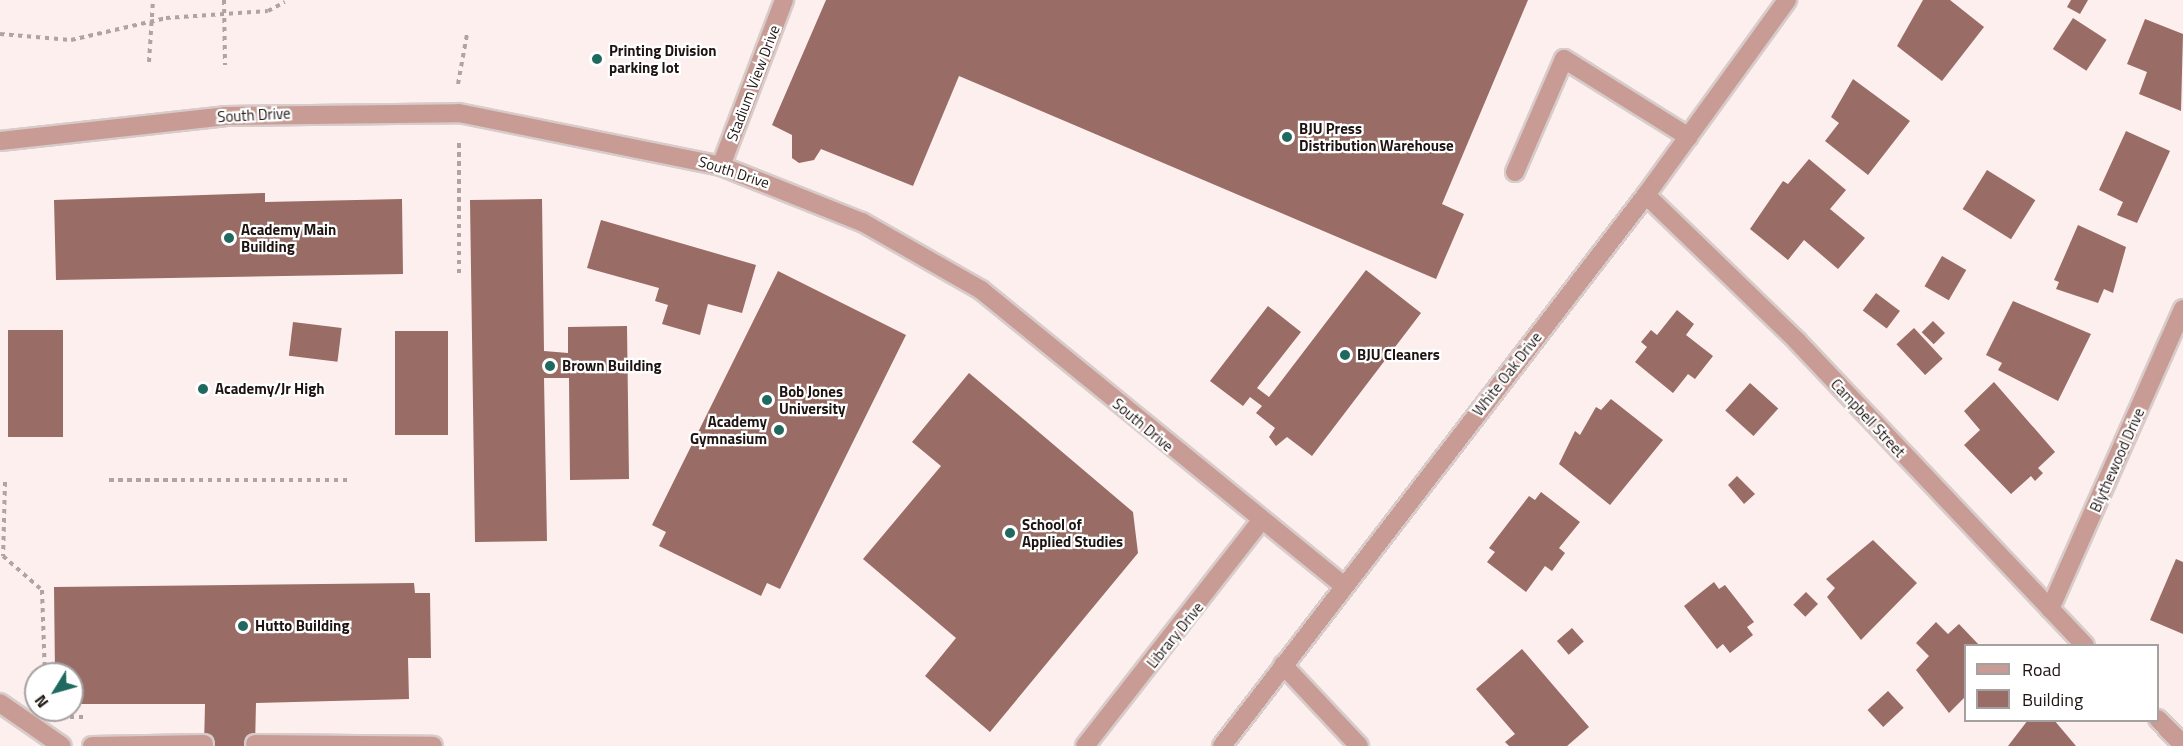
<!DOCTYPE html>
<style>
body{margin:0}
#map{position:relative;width:2183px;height:746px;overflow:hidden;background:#fcefed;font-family:"Titillium Web",sans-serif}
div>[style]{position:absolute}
.building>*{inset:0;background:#996c65;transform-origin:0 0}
.path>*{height:4px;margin-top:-2px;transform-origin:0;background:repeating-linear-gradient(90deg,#b0a4a2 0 4.5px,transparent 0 9px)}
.roads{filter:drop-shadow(2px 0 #d8ccca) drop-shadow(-2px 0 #d8ccca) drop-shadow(0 2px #d8ccca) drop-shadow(0 -2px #d8ccca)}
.service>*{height:18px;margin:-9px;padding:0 9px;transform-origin:9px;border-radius:9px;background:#c89c95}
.minor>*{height:18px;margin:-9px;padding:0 9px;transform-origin:9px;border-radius:9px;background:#c89c95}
.dots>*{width:16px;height:16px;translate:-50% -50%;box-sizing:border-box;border:3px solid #fff;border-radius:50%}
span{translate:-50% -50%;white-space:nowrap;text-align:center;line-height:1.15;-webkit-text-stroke:4.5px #fff;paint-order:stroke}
.poi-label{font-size:15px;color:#1e1412;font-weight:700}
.left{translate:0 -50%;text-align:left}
.right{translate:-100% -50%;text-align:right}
.street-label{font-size:15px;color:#1e1412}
.legend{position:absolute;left:1964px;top:644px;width:195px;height:78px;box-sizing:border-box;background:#fff;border:2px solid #a5a1a0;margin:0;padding:8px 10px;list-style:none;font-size:18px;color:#1e1412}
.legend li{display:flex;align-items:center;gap:12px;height:30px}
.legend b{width:30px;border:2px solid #a5a1a0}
.north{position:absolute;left:24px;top:662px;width:60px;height:60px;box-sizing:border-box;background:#fff;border:2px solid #a5a1a0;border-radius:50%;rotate:233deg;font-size:16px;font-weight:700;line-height:24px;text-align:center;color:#1e1412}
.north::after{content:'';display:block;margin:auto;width:21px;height:27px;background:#20695f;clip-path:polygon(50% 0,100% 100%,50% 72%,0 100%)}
</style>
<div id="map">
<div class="building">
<div style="clip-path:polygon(826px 0,1528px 0,1442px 204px,1464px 214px,1436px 279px,959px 76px,913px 186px,821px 149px,814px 160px,799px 163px,792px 158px,792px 135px,772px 125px)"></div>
<div style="clip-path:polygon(1923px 0,1950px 0,1984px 27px,1942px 81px,1897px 46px)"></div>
<div style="clip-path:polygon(2071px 0,2088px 0,2080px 14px,2067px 7px)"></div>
<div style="left:2073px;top:18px;width:40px;height:37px;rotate:33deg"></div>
<div style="clip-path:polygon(2145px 19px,2183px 34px,2181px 111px,2139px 94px,2147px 72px,2127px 64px)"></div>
<div style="clip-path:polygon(1853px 79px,1910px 121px,1868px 175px,1825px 141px,1839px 123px,1831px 117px)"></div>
<div style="clip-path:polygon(2126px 131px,2170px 151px,2137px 223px,2117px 215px,2123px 202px,2099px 190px)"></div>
<div style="clip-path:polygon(1809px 159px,1846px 190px,1830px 209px,1865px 238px,1838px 269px,1804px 240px,1788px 260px,1750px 229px,1783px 181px,1788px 184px)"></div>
<div style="left:1987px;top:170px;width:57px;height:46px;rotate:32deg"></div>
<div style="clip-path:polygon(265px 193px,265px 202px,402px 199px,403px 274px,56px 280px,54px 200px)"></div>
<div style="clip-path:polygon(542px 199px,544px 351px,568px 353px,568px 327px,627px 326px,629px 479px,570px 480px,569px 378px,544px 378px,547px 541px,475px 542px,470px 200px)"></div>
<div style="clip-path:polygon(601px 220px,756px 265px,742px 313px,708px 304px,700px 335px,662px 324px,668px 305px,655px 301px,659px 288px,587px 268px)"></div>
<div style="clip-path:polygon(2078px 225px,2126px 247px,2113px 293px,2104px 289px,2098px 303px,2056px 289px,2059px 282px,2054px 280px)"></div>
<div style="left:1942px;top:256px;width:28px;height:35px;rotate:30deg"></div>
<div style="clip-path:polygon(1366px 270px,1421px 313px,1312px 456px,1287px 437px,1276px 446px,1269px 437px,1275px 428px,1256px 413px,1262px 406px,1250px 397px,1243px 406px,1210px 381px,1268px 306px,1301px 332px,1257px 388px,1269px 397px)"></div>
<div style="clip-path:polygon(778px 271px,906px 335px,780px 589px,767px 583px,761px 596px,659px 546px,666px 532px,652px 525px)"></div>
<div style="left:1876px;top:293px;width:30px;height:22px;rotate:37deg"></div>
<div style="clip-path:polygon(2013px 301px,2091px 334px,2058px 401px,1998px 370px,2002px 363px,1986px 355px)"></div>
<div style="clip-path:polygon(1677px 310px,1694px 324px,1686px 335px,1713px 356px,1695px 379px,1688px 374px,1673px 393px,1635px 362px,1647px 347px,1641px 342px,1651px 330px,1657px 335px)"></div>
<div style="left:1933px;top:321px;width:17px;height:16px;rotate:45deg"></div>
<div style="left:293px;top:322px;width:49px;height:34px;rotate:7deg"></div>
<div style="left:1914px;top:328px;width:42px;height:24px;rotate:47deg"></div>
<div style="left:8px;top:330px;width:55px;height:107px"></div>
<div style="left:395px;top:331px;width:53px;height:104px"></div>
<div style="clip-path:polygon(969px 373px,1133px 512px,1138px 553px,990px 732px,925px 676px,956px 638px,863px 559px,941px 466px,912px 442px)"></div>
<div style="clip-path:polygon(1994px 382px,2055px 452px,2038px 468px,2043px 473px,2035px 481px,2031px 476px,2011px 494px,1964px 445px,1980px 430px,1964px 411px)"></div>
<div style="left:1750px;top:383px;width:38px;height:37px;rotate:42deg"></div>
<div style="clip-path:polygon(1611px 399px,1663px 440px,1610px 505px,1559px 464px,1575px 431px,1580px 435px,1596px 407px,1601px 410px)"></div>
<div style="clip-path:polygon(1737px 476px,1755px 494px,1744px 504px,1728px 485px)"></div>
<div style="clip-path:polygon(1541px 492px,1580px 522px,1559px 548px,1565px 553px,1552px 571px,1545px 566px,1526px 592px,1487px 562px,1495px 552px,1489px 548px,1529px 496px,1535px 500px)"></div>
<div style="clip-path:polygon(1873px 540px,1917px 583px,1861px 640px,1827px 597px,1835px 588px,1826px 579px)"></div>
<div style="clip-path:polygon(2176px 559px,2183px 562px,2183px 634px,2150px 620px)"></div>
<div style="clip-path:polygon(1714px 582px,1719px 589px,1725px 585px,1754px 622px,1747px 627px,1753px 635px,1730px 653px,1723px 644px,1717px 649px,1684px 606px)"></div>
<div style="clip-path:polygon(414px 583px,415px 593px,430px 593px,431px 658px,408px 658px,409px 699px,256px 703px,255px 746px,204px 746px,205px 704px,72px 704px,72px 674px,55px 674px,54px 587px)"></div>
<div style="left:1806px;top:592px;width:17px;height:18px;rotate:45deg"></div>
<div style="clip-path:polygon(1936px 622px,1948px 634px,1959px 624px,1980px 646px,1966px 646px,1966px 696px,1949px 713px,1916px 670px,1929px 656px,1916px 643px)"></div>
<div style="left:1572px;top:628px;width:18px;height:20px;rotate:49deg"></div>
<div style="clip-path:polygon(1522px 649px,1589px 727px,1567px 746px,1509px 746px,1505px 742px,1515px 734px,1476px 689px)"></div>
<div style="left:1888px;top:691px;width:23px;height:28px;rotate:47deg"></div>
<div style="clip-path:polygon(2028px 720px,2054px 720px,2076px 746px,2008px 746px)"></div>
</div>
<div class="path">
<div style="left:224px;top:0;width:65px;rotate:89.1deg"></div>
<div style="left:0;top:34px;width:71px;rotate:4.8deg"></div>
<div style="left:71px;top:40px;width:98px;rotate:-13deg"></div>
<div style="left:166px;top:18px;width:102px;rotate:-3.9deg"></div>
<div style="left:268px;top:11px;width:19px;rotate:-28deg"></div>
<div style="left:149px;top:62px;width:62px;rotate:-86.3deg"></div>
<div style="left:458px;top:84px;width:51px;rotate:-79.8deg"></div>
<div style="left:459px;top:143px;width:130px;rotate:90deg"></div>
<div style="left:109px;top:480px;width:241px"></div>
<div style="left:5px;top:482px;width:74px;rotate:91.5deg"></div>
<div style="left:3px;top:556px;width:52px;rotate:41.1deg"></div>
<div style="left:42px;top:590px;width:84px;rotate:88deg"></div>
<div style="left:70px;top:717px;width:17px"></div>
</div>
<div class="roads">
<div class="service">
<div style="left:1515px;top:172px;width:123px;rotate:-66.6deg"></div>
<div style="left:1564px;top:59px;width:147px;rotate:32deg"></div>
<div style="left:0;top:703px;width:75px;rotate:34.7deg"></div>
<div style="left:255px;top:744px;width:178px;rotate:0.6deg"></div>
<div style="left:92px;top:746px;width:112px;rotate:-1deg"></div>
</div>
<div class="minor">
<div style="left:0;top:141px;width:226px;rotate:-6.3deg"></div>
<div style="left:225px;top:116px;width:234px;rotate:-0.7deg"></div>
<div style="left:459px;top:113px;width:267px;rotate:11.4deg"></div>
<div style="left:721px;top:166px;width:152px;rotate:21.7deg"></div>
<div style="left:862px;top:222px;width:137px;rotate:29.7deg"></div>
<div style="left:981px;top:290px;width:467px;rotate:39.2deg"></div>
<div style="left:721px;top:166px;width:178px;rotate:-69.2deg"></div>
<div style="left:1646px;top:195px;width:210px;rotate:44deg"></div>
<div style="left:1797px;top:341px;width:419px;rotate:46.6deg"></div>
<div style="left:2050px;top:609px;width:328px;rotate:-66.1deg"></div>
<div style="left:1283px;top:665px;width:111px;rotate:46.8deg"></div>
<div style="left:2158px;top:719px;width:36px;rotate:46deg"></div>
<div style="left:1085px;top:746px;width:286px;rotate:-52deg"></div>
<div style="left:1222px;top:746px;width:695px;rotate:-52.42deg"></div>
<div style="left:1646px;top:195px;width:241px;rotate:-54.1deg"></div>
</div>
</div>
<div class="dots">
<div style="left:597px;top:59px;background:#20695f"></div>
<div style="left:1287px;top:137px;background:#20695f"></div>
<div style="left:229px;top:238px;background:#20695f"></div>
<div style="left:1345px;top:355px;background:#20695f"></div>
<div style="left:550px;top:366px;background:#20695f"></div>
<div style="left:203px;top:389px;background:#20695f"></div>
<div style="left:767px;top:400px;background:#20695f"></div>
<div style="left:779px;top:430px;background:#20695f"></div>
<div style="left:1010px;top:533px;background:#20695f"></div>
<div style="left:243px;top:626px;background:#20695f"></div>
</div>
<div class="poi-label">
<span class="left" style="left:609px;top:59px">Printing Division<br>parking lot</span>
<span class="left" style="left:1299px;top:137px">BJU Press<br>Distribution Warehouse</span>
<span class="left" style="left:241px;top:238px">Academy Main<br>Building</span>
<span class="left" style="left:1357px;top:355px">BJU Cleaners</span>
<span class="left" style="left:562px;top:366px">Brown Building</span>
<span class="left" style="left:215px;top:389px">Academy/Jr High</span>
<span class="left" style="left:779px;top:400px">Bob Jones<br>University</span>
<span class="right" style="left:767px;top:430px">Academy<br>Gymnasium</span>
<span class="left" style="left:1022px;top:533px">School of<br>Applied Studies</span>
<span class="left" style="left:255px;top:626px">Hutto Building</span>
</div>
<div class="street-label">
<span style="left:753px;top:83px;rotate:-69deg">Stadium View Drive</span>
<span style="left:254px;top:115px;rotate:-3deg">South Drive</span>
<span style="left:734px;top:172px;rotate:18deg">South Drive</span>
<span style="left:1507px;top:374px;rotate:-52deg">White Oak Drive</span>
<span style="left:1868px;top:418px;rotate:47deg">Campbell Street</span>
<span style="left:1143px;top:425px;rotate:40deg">South Drive</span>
<span style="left:2117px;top:460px;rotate:-66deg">Blythewood Drive</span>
<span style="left:1175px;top:635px;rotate:-51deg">Library Drive</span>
</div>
<ul class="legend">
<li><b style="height:8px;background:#c89c95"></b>Road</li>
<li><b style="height:16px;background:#996c65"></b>Building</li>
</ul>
<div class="north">N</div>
</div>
